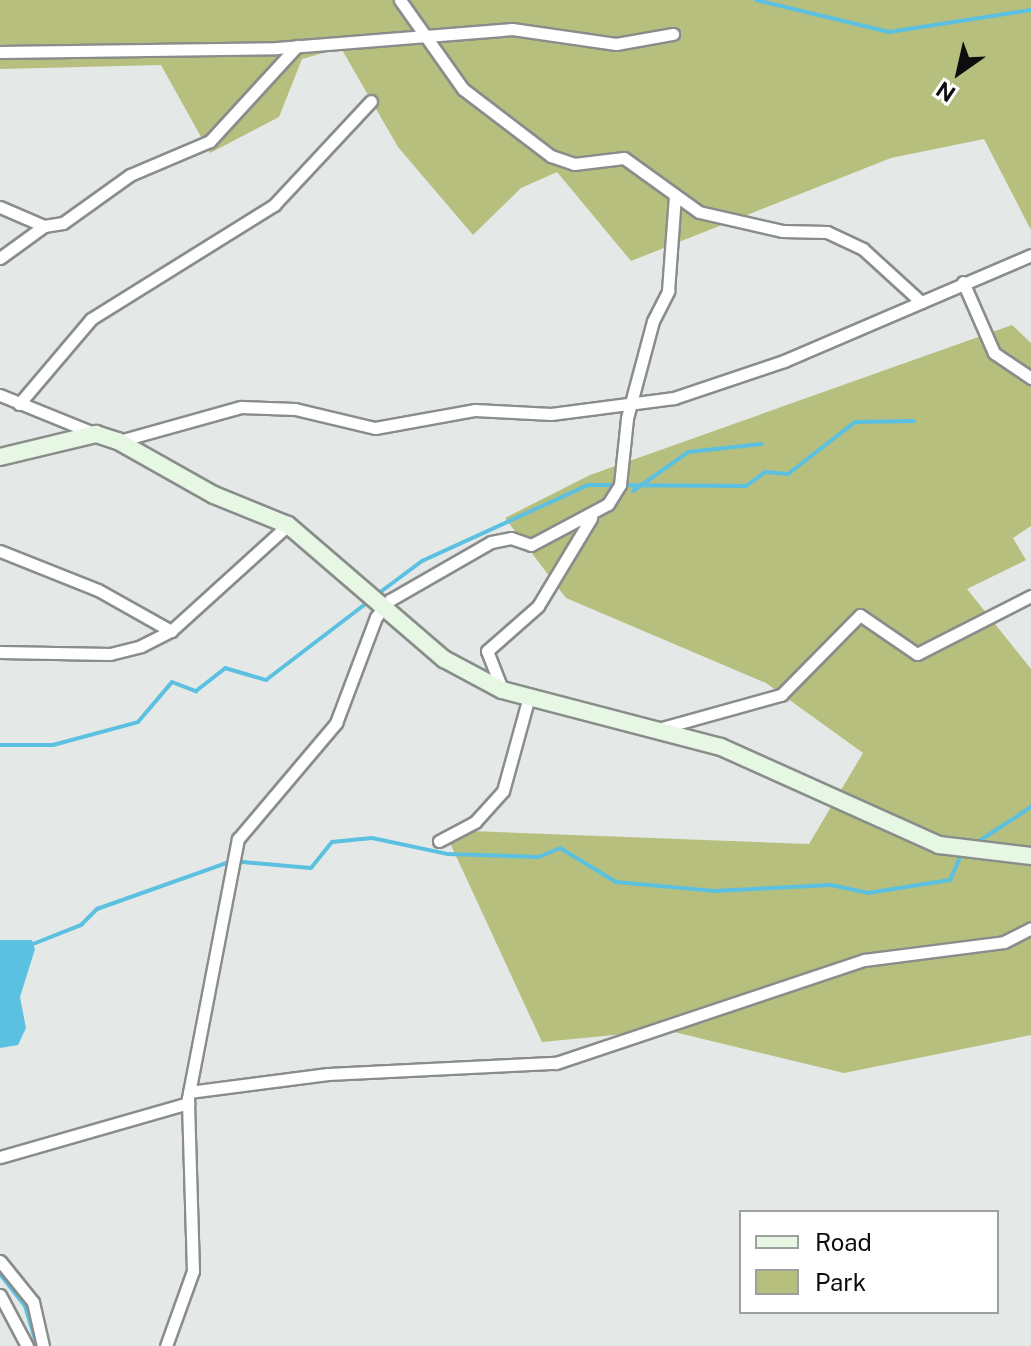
<!DOCTYPE html>
<style>
body{margin:0}
#map{position:relative;width:1031px;height:1346px;overflow:hidden;background:#e4e9e7;font-family:"Public Sans",sans-serif}
div>[style]{position:absolute}
.green>*{inset:0;background:#b6bf7d}
.water>*{inset:0;background:#5cc0e1}
.stream>*{height:4px;margin:-2px;padding:0 2px;transform-origin:2px;border-radius:2px;background:#5cc0e1}
.roads{filter:drop-shadow(2px 0 #898d8b) drop-shadow(-2px 0 #898d8b) drop-shadow(0 2px #898d8b) drop-shadow(0 -2px #898d8b)}
.street>*{height:11px;margin:-5.5px;padding:0 5.5px;transform-origin:5.5px;border-radius:5.5px;background:#fff}
.secondary>*{height:16px;margin:-8px;padding:0 8px;transform-origin:8px;border-radius:8px;background:#e6f8e3}
span{translate:-50% -50%;white-space:nowrap;text-align:center;line-height:1.15;-webkit-text-stroke:6px #fff;paint-order:stroke}
.legend{position:absolute;left:739px;top:1210px;width:260px;height:104px;box-sizing:border-box;background:#fff;border:2px solid #9e9f9f;margin:0;padding:10px 14px;list-style:none;font-size:24px;color:#0d0f0e}
.legend li{display:flex;align-items:center;gap:16px;height:40px}
.legend b{width:40px;border:2px solid #9e9f9f}
.north{position:absolute;left:919px;top:32px;width:80px;height:80px;-webkit-text-stroke:6px #fff;paint-order:stroke;rotate:214deg;font-size:22px;font-weight:700;line-height:32px;text-align:center;color:#0d0f0e}
.north::after{content:'';display:block;margin:auto;width:28px;height:36px;background:#0d0f0e;clip-path:polygon(50% 0,100% 100%,50% 72%,0 100%)}
</style>
<div id="map">
<div class="green">
<div style="clip-path:polygon(0 0,1031px 0,1031px 230px,984px 139px,891px 158px,631px 261px,557px 172px,521px 188px,473px 235px,398px 147px,341px 48px,302px 59px,279px 117px,210px 153px,161px 65px,0 69px)"></div>
<div style="clip-path:polygon(1012px 325px,1031px 343px,1031px 526px,1013px 538px,1026px 560px,967px 589px,1031px 669px,1031px 1035px,844px 1073px,666px 1030px,542px 1042px,444px 830px,809px 844px,863px 753px,766px 683px,566px 598px,505px 518px,590px 475px)"></div>
</div>
<div class="water">
<div style="clip-path:polygon(0 940px,32px 940px,35px 949px,20px 997px,26px 1028px,18px 1045px,0 1048px)"></div>
</div>
<div class="stream">
<div style="left:756px;top:0;width:137px;rotate:13.5deg"></div>
<div style="left:889px;top:32px;width:144px;rotate:-8.8deg"></div>
<div style="left:633px;top:491px;width:67px;rotate:-35.3deg"></div>
<div style="left:688px;top:452px;width:74px;rotate:-6.2deg"></div>
<div style="left:375px;top:596px;width:59px;rotate:-36.7deg"></div>
<div style="left:422px;top:561px;width:183px;rotate:-24.6deg"></div>
<div style="left:588px;top:485px;width:158px;rotate:0.4deg"></div>
<div style="left:746px;top:486px;width:24px;rotate:-36deg"></div>
<div style="left:765px;top:472px;width:23px;rotate:5deg"></div>
<div style="left:788px;top:474px;width:85px;rotate:-37.8deg"></div>
<div style="left:855px;top:422px;width:59px;rotate:-1deg"></div>
<div style="left:0;top:745px;width:53px"></div>
<div style="left:53px;top:745px;width:88px;rotate:-15.1deg"></div>
<div style="left:138px;top:722px;width:52px;rotate:-49.6deg"></div>
<div style="left:172px;top:682px;width:26px;rotate:21deg"></div>
<div style="left:196px;top:691px;width:37px;rotate:-38deg"></div>
<div style="left:225px;top:668px;width:43px;rotate:16.3deg"></div>
<div style="left:266px;top:680px;width:128px;rotate:-37.4deg"></div>
<div style="left:976px;top:843px;width:66px;rotate:-33.2deg"></div>
<div style="left:33px;top:944px;width:52px;rotate:-21.6deg"></div>
<div style="left:81px;top:925px;width:23px;rotate:-45deg"></div>
<div style="left:97px;top:909px;width:143px;rotate:-19.6deg"></div>
<div style="left:232px;top:861px;width:79px;rotate:5.1deg"></div>
<div style="left:311px;top:868px;width:33px;rotate:-51deg"></div>
<div style="left:332px;top:842px;width:40px;rotate:-5.7deg"></div>
<div style="left:372px;top:838px;width:78px;rotate:11.9deg"></div>
<div style="left:448px;top:854px;width:91px;rotate:1.9deg"></div>
<div style="left:539px;top:857px;width:23px;rotate:-23deg"></div>
<div style="left:560px;top:848px;width:66px;rotate:31.3deg"></div>
<div style="left:616px;top:882px;width:98px;rotate:5.2deg"></div>
<div style="left:714px;top:891px;width:117px;rotate:-2.9deg"></div>
<div style="left:831px;top:885px;width:38px;rotate:12deg"></div>
<div style="left:868px;top:893px;width:83px;rotate:-9deg"></div>
<div style="left:950px;top:880px;width:30px;rotate:-66deg"></div>
<div style="left:0;top:1274px;width:41px;rotate:52deg"></div>
<div style="left:25px;top:1306px;width:42px;rotate:73.3deg"></div>
</div>
<div class="roads">
<div class="street">
<div style="left:400px;top:0;width:109px;rotate:54.7deg"></div>
<div style="left:463px;top:89px;width:111px;rotate:37.3deg"></div>
<div style="left:551px;top:156px;width:24px;rotate:19deg"></div>
<div style="left:574px;top:164px;width:50px;rotate:-6.8deg"></div>
<div style="left:624px;top:158px;width:92px;rotate:35.8deg"></div>
<div style="left:699px;top:212px;width:85px;rotate:12.9deg"></div>
<div style="left:782px;top:231px;width:45px;rotate:1.3deg"></div>
<div style="left:827px;top:232px;width:40px;rotate:25deg"></div>
<div style="left:863px;top:249px;width:79px;rotate:42.4deg"></div>
<div style="left:0;top:52px;width:277px;rotate:-0.8deg"></div>
<div style="left:277px;top:48px;width:236px;rotate:-4.6deg"></div>
<div style="left:512px;top:29px;width:105px;rotate:8.2deg"></div>
<div style="left:616px;top:44px;width:58px;rotate:-10deg"></div>
<div style="left:0;top:207px;width:48px;rotate:23.4deg"></div>
<div style="left:44px;top:226px;width:19px;rotate:-9deg"></div>
<div style="left:63px;top:223px;width:82px;rotate:-35.6deg"></div>
<div style="left:130px;top:175px;width:87px;rotate:-23deg"></div>
<div style="left:210px;top:141px;width:129px;rotate:-47.5deg"></div>
<div style="left:0;top:258px;width:54px;rotate:-36deg"></div>
<div style="left:963px;top:282px;width:77px;rotate:66.4deg"></div>
<div style="left:994px;top:353px;width:45px;rotate:34deg"></div>
<div style="left:0;top:395px;width:104px;rotate:22.1deg"></div>
<div style="left:19px;top:404px;width:111px;rotate:-49.7deg"></div>
<div style="left:91px;top:319px;width:216px;rotate:-31.9deg"></div>
<div style="left:274px;top:205px;width:142px;rotate:-47deg"></div>
<div style="left:119px;top:441px;width:127px;rotate:-15.6deg"></div>
<div style="left:241px;top:407px;width:54px;rotate:2.1deg"></div>
<div style="left:295px;top:409px;width:82px;rotate:13.4deg"></div>
<div style="left:375px;top:428px;width:102px;rotate:-10.2deg"></div>
<div style="left:475px;top:410px;width:76px;rotate:3deg"></div>
<div style="left:551px;top:414px;width:124px;rotate:-7.4deg"></div>
<div style="left:674px;top:398px;width:116px;rotate:-18.6deg"></div>
<div style="left:784px;top:361px;width:269px;rotate:-23.2deg"></div>
<div style="left:0;top:551px;width:105px;rotate:21.7deg"></div>
<div style="left:98px;top:590px;width:84px;rotate:29.3deg"></div>
<div style="left:0;top:652px;width:110px;rotate:1deg"></div>
<div style="left:110px;top:654px;width:32px;rotate:-14deg"></div>
<div style="left:141px;top:646px;width:34px;rotate:-27deg"></div>
<div style="left:171px;top:631px;width:158px;rotate:-42.2deg"></div>
<div style="left:502px;top:689px;width:41px;rotate:-111.5deg"></div>
<div style="left:487px;top:651px;width:68px;rotate:-41.4deg"></div>
<div style="left:538px;top:606px;width:103px;rotate:-58.9deg"></div>
<div style="left:658px;top:729px;width:128px;rotate:-15.5deg"></div>
<div style="left:781px;top:695px;width:112px;rotate:-45.4deg"></div>
<div style="left:860px;top:615px;width:69px;rotate:34.4deg"></div>
<div style="left:917px;top:654px;width:128px;rotate:-27deg"></div>
<div style="left:439px;top:841px;width:41px;rotate:-27.8deg"></div>
<div style="left:475px;top:822px;width:42px;rotate:-47.9deg"></div>
<div style="left:503px;top:791px;width:94px;rotate:-74.6deg"></div>
<div style="left:189px;top:1092px;width:140px;rotate:-7.4deg"></div>
<div style="left:328px;top:1074px;width:228px;rotate:-2.8deg"></div>
<div style="left:556px;top:1063px;width:325px;rotate:-18.5deg"></div>
<div style="left:864px;top:960px;width:141px;rotate:-7.3deg"></div>
<div style="left:1004px;top:942px;width:30px;rotate:-27deg"></div>
<div style="left:0;top:1157px;width:196px;rotate:-16deg"></div>
<div style="left:0;top:1261px;width:53px;rotate:51.2deg"></div>
<div style="left:33px;top:1302px;width:45px;rotate:77.2deg"></div>
<div style="left:0;top:1295px;width:58px;rotate:62.1deg"></div>
<div style="left:166px;top:1346px;width:80px;rotate:-70.2deg"></div>
<div style="left:193px;top:1271px;width:173px;rotate:-91.7deg"></div>
<div style="left:188px;top:1098px;width:264px;rotate:-79.1deg"></div>
<div style="left:238px;top:839px;width:152px;rotate:-49.8deg"></div>
<div style="left:336px;top:723px;width:113px;rotate:-69.3deg"></div>
<div style="left:376px;top:617px;width:22px;rotate:-51deg"></div>
<div style="left:390px;top:600px;width:116px;rotate:-29.9deg"></div>
<div style="left:491px;top:542px;width:20px;rotate:-11deg"></div>
<div style="left:511px;top:538px;width:21px;rotate:19deg"></div>
<div style="left:531px;top:545px;width:87px;rotate:-28deg"></div>
<div style="left:608px;top:504px;width:22px;rotate:-58deg"></div>
<div style="left:620px;top:485px;width:67px;rotate:-84deg"></div>
<div style="left:627px;top:418px;width:100px;rotate:-75deg"></div>
<div style="left:653px;top:321px;width:34px;rotate:-63deg"></div>
<div style="left:668px;top:291px;width:95px;rotate:-85.8deg"></div>
</div>
<div class="secondary">
<div style="left:0;top:457px;width:99px;rotate:-13.5deg"></div>
<div style="left:96px;top:434px;width:23px;rotate:18deg"></div>
<div style="left:118px;top:441px;width:110px;rotate:29.4deg"></div>
<div style="left:214px;top:495px;width:80px;rotate:22.1deg"></div>
<div style="left:288px;top:525px;width:206px;rotate:40.7deg"></div>
<div style="left:444px;top:659px;width:66px;rotate:28.1deg"></div>
<div style="left:502px;top:690px;width:226px;rotate:14.6deg"></div>
<div style="left:721px;top:747px;width:239px;rotate:24.2deg"></div>
<div style="left:939px;top:845px;width:93px;rotate:6.8deg"></div>
</div>
</div>
<ul class="legend">
<li><b style="height:10px;background:#e6f8e3"></b>Road</li>
<li><b style="height:22px;background:#b6bf7d"></b>Park</li>
</ul>
<div class="north">N</div>
</div>
